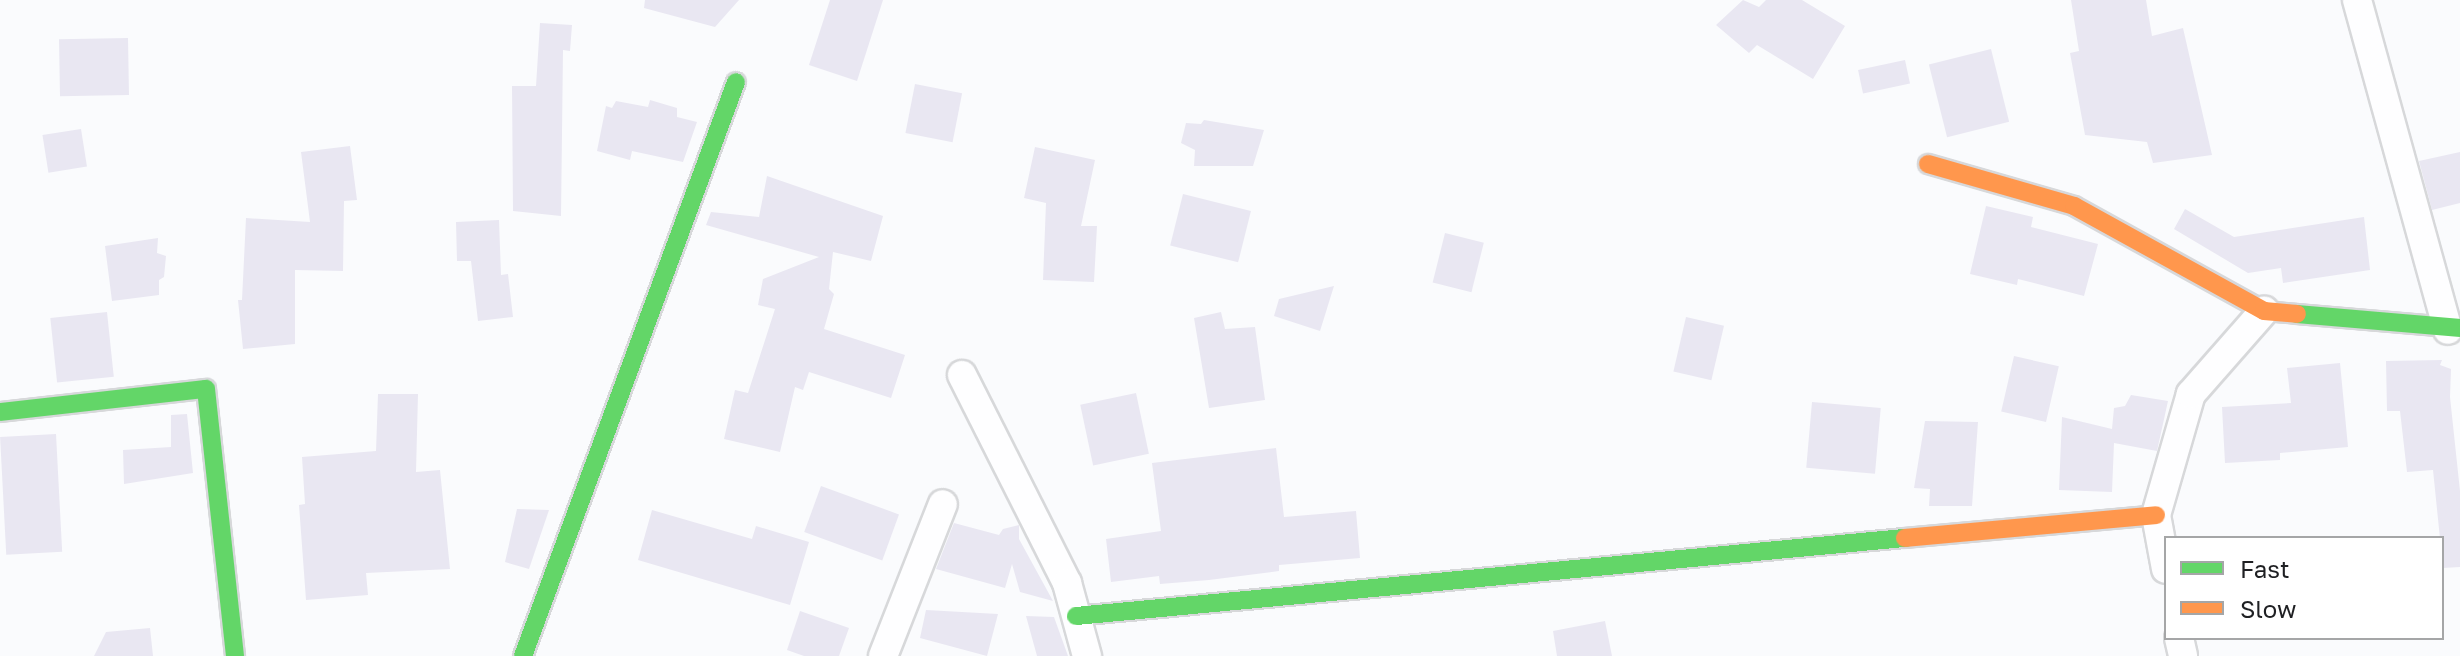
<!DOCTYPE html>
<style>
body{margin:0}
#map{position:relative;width:2460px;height:656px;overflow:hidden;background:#fafbfd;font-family:"Golos Text",sans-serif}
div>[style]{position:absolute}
.building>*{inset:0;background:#e9e7f2;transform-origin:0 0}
.roads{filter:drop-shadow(2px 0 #d7d8da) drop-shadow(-2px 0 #d7d8da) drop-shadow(0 2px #d7d8da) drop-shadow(0 -2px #d7d8da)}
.street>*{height:28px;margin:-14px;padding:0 14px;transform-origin:14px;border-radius:14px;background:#fefeff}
.fast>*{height:18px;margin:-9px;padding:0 9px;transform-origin:9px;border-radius:9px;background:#63d668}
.slow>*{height:18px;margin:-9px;padding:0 9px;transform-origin:9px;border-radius:9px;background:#ff974d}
span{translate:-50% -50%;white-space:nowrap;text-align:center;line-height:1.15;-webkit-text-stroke:6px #fff;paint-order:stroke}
.legend{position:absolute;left:2164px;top:536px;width:280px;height:104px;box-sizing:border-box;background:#fff;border:2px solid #a5a6a7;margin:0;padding:10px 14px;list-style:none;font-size:24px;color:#1f2023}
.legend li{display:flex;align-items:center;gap:16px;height:40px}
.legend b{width:40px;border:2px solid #a5a6a7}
</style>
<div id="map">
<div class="building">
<div style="clip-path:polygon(645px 0,739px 0,715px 27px,644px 8px)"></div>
<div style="clip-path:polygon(830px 0,883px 0,857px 81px,809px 65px)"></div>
<div style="clip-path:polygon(1743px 0,1759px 7px,1766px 0,1802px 0,1845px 26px,1813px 79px,1757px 45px,1749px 53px,1716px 25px)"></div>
<div style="clip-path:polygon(2071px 0,2146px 0,2152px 36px,2183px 28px,2212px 155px,2153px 163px,2147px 142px,2085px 135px,2070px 53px,2079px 51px)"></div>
<div style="clip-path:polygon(540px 23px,572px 25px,570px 51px,563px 50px,561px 216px,513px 211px,512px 86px,536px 86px)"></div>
<div style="left:128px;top:38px;width:57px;height:69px;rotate:89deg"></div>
<div style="left:1991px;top:49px;width:75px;height:64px;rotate:76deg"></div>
<div style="left:1905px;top:60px;width:24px;height:48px;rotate:78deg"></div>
<div style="left:915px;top:84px;width:48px;height:50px;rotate:11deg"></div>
<div style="clip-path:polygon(650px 100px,677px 108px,677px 117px,697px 122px,683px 162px,632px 151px,630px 160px,597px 151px,606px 106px,612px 108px,616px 101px,648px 107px)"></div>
<div style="clip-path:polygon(1204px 120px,1264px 130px,1253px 166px,1194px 166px,1195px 150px,1181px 143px,1186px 123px,1201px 124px)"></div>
<div style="left:81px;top:129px;width:38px;height:39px;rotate:81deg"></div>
<div style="clip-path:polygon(350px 146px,357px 200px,344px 201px,343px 271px,295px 270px,295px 344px,243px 349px,238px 300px,242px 300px,246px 218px,310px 222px,301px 152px)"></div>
<div style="clip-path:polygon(1035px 147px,1095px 160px,1081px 226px,1097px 226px,1094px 282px,1043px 280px,1046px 203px,1024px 198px)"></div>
<div style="clip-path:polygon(2460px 152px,2460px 203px,2432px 210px,2419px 161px)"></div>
<div style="clip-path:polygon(767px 176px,883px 216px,871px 261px,833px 252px,829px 289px,834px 294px,824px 329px,905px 355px,891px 398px,809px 372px,803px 390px,795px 387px,780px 452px,724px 439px,735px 390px,748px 393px,775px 309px,758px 305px,763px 279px,819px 257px,706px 225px,711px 212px,759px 217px)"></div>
<div style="left:1183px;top:194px;width:70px;height:53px;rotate:14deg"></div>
<div style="clip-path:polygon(1986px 206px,2033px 217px,2031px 227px,2098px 244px,2084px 296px,2018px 279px,2017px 285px,1970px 274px)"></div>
<div style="clip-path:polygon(2185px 209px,2234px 237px,2364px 217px,2370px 270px,2283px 283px,2281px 268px,2248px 273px,2174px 229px)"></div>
<div style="clip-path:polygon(499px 220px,501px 275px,508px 274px,513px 317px,478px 321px,471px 261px,457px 261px,456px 222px)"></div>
<div style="left:1445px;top:233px;width:40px;height:51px;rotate:14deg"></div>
<div style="clip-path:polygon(158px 238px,157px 253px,166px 256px,164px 277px,159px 280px,159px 295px,112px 301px,105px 246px)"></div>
<div style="clip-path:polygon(1334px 286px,1320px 331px,1274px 316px,1279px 299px)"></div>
<div style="left:107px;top:312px;width:65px;height:57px;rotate:84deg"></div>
<div style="clip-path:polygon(1221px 312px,1225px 329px,1255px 327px,1265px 400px,1209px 408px,1194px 318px)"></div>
<div style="left:1686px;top:317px;width:39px;height:56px;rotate:13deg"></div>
<div style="left:2014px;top:356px;width:46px;height:57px;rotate:13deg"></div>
<div style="clip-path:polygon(2442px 360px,2440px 365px,2451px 369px,2450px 397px,2460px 491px,2460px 567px,2443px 568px,2433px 470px,2407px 472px,2400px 411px,2387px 411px,2386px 361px)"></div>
<div style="clip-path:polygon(2340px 363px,2348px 447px,2280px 453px,2280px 460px,2225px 463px,2222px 407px,2291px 403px,2287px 368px)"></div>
<div style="left:1136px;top:393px;width:62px;height:57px;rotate:78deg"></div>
<div style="clip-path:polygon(378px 394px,418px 394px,416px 472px,440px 470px,450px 569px,366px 573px,368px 595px,306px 600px,299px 505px,305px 504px,302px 457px,376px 451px)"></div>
<div style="clip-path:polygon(2131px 395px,2168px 401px,2157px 451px,2114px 443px,2112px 492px,2059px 490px,2062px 417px,2112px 429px,2114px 408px,2125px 406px)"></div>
<div style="left:1812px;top:402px;width:69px;height:66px;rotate:5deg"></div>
<div style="clip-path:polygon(187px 414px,193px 473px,124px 484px,123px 450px,171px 447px,171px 415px)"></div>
<div style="clip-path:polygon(1925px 421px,1978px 422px,1972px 506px,1929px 506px,1930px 489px,1914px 488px)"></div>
<div style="left:56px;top:434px;width:118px;height:56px;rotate:87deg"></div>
<div style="clip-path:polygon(1276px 448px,1284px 517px,1356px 511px,1360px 558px,1279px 565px,1279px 571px,1209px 580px,1160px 584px,1159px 576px,1111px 582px,1106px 539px,1161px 531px,1152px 463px)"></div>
<div style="left:821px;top:486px;width:83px;height:49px;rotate:20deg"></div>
<div style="clip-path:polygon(517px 509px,549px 510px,529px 569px,505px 562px)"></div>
<div style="clip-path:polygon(652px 510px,752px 539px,756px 526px,809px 542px,790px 605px,638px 560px)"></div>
<div style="clip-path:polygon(954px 523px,999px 535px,1003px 529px,1019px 525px,1019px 539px,1053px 601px,1020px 592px,1012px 564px,1005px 588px,936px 569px)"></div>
<div style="clip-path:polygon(926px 610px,998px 614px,987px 656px,920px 638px)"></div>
<div style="clip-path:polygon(800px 611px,849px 628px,839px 656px,804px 656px,787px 650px)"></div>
<div style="clip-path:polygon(1026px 616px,1054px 617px,1068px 656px,1037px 656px)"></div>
<div style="clip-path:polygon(1605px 621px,1612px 656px,1557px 656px,1553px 631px)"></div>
<div style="clip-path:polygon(150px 628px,153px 656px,94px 656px,106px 632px)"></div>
</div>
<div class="roads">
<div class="street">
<div style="left:2357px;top:0;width:342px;rotate:74.6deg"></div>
<div style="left:962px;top:375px;width:233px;rotate:63.2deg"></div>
<div style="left:1067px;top:583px;width:76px;rotate:74.7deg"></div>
<div style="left:2166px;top:569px;width:55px;rotate:-100.5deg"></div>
<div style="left:2156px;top:515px;width:126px;rotate:-73.9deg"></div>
<div style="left:2191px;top:394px;width:111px;rotate:-48.7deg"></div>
<div style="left:2179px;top:638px;width:18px;rotate:77deg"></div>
<div style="left:883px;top:656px;width:163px;rotate:-68.5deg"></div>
</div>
<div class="fast">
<div style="left:2297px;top:314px;width:164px;rotate:4.9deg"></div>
<div style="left:0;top:412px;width:207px;rotate:-6.4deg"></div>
<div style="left:206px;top:389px;width:269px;rotate:83.8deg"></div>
<div style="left:1076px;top:616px;width:833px;rotate:-5.38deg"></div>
<div style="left:523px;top:656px;width:612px;rotate:-69.64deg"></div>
</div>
<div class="slow">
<div style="left:1928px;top:164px;width:152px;rotate:16deg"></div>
<div style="left:2074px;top:206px;width:217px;rotate:28.9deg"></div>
<div style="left:2264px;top:311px;width:33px;rotate:5deg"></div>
<div style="left:1905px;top:538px;width:252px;rotate:-5.2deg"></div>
</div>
</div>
<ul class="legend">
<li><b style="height:10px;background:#63d668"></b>Fast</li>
<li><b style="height:10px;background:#ff974d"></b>Slow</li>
</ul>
</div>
